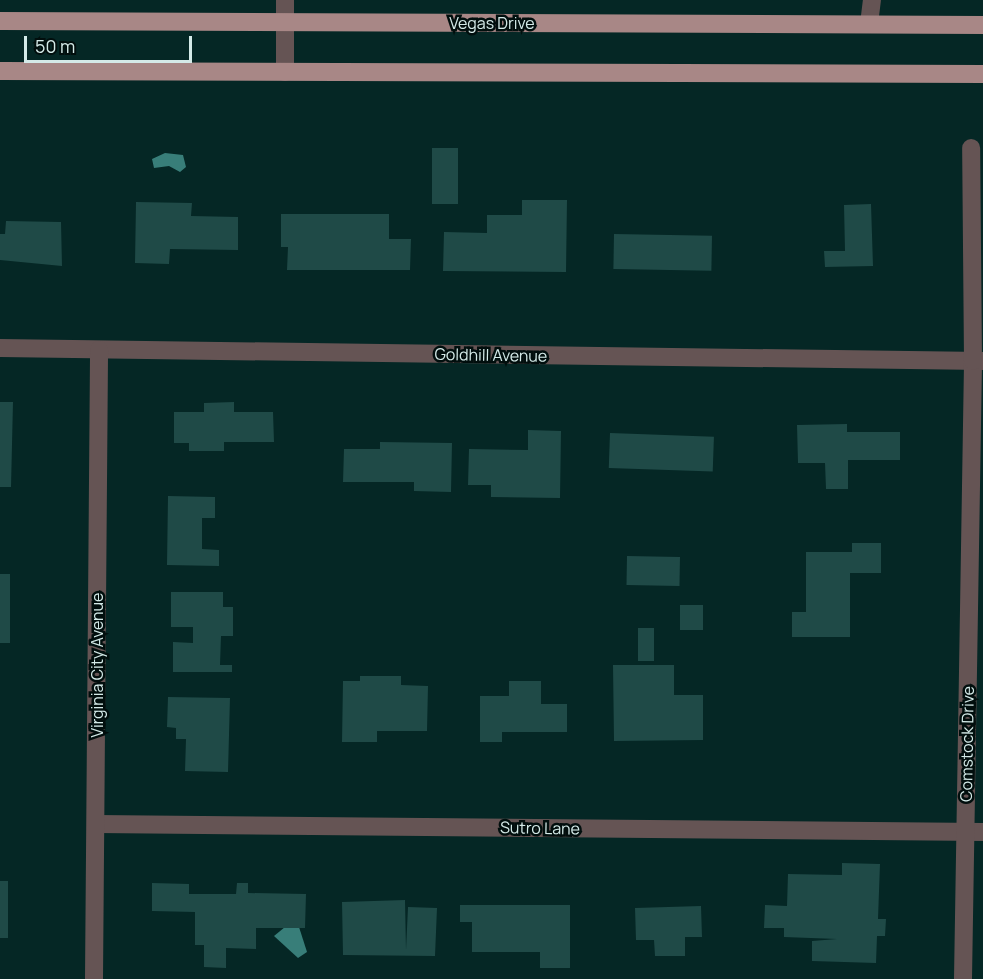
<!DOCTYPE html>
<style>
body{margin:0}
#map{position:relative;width:983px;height:979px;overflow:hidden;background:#052725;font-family:Manrope,sans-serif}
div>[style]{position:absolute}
.water>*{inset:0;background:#387e79}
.building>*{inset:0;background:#1f4a47;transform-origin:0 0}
.minor>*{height:18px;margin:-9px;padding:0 9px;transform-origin:9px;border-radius:9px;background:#655454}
.major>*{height:18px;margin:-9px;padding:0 9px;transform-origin:9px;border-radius:9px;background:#a88786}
span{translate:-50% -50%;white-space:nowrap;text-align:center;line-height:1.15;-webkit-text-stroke:5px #010e0d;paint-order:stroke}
.street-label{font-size:16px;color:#d4eae8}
.scale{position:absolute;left:24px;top:36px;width:168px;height:27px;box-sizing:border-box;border:3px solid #d4eae8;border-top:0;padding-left:8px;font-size:18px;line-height:21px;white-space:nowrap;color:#d4eae8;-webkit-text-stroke:4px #010e0d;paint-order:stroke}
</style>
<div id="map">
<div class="water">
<div style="clip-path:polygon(165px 153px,183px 155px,186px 167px,180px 172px,169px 166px,154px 168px,152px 159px)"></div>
<div style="clip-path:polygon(285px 927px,299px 927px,307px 952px,298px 958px,274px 936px)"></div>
</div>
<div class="building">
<div style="left:432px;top:148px;width:26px;height:56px"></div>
<div style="clip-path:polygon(522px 200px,567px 200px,566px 272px,443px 271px,444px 232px,487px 233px,487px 215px,522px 215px)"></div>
<div style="clip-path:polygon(136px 202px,192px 203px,191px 216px,238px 217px,238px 250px,170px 249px,169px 264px,135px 263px)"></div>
<div style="clip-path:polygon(871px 204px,873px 266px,825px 267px,824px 251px,845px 251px,844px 205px)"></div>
<div style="clip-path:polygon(281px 214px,389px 214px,389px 239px,411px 239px,410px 270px,287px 270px,288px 247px,281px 247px)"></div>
<div style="clip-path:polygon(6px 221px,61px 222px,62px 266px,0 260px,0 234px,5px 234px)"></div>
<div style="left:614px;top:234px;width:98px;height:35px;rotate:1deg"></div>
<div style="clip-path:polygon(0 402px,13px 402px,11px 487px,0 487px)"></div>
<div style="clip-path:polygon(234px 402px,234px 412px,273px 412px,274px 442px,224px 442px,224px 451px,189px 451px,189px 443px,174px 443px,174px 412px,204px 412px,204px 403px)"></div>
<div style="clip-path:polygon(847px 424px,847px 432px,900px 432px,900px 460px,848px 460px,848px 489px,826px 489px,825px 463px,798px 463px,797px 425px)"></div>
<div style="clip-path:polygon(528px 430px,561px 431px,560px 498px,491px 497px,491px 485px,468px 485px,469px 449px,528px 450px)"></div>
<div style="left:610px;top:433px;width:104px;height:35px;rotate:2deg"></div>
<div style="clip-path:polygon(380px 442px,452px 443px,451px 492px,414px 491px,414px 482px,343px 482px,344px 449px,380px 449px)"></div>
<div style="clip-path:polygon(168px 496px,215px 497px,215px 518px,202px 518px,202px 549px,219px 550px,219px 566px,167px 565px)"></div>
<div style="clip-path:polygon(852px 543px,881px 543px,881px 573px,850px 573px,850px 637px,792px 637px,792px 612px,806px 612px,806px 552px,852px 552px)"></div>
<div style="left:627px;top:556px;width:53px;height:29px;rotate:1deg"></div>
<div style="left:0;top:574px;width:10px;height:69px"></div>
<div style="clip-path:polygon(171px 592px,223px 592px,223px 607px,233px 607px,233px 636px,221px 636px,220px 665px,232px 665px,232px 672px,173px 672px,173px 642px,193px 643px,193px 627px,171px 627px)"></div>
<div style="left:680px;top:605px;width:23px;height:25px"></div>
<div style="left:638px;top:628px;width:16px;height:33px"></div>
<div style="clip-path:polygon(613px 665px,674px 665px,674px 695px,703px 695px,703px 740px,614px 741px)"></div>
<div style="clip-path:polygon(360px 676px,401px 676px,401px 685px,428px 686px,427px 731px,377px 731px,377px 742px,342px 742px,343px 681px,360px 681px)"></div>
<div style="clip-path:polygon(509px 681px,541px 681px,541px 704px,567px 704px,567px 732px,502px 732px,502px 742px,480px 742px,480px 696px,509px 696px)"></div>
<div style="clip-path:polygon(168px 697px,230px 698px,228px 772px,185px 771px,186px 739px,176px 739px,176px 728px,167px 727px)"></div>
<div style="clip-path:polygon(842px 863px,880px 864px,878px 919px,886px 919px,885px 936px,877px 936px,876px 963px,812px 961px,812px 941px,837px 939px,784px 937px,784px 928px,764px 928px,765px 905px,787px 906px,788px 874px,842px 875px)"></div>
<div style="left:0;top:881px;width:8px;height:57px"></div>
<div style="clip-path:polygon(152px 883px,189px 884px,189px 894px,236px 894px,237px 883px,248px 883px,248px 893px,306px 894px,305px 928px,256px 928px,256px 949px,226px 948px,226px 968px,204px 967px,204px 945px,195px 945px,195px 912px,152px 911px)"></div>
<div style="clip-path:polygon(405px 900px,406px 950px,408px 907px,437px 908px,435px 956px,343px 955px,342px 902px)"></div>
<div style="clip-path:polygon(460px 905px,570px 905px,570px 968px,540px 968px,540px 952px,472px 952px,472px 922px,460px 922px)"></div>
<div style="clip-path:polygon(701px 906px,702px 937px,685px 937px,685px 956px,655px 956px,654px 940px,636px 940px,635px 908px)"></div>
</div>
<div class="minor">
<div style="left:869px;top:24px;width:24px;rotate:-83deg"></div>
<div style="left:285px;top:72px;width:72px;rotate:-90deg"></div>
<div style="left:0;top:348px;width:983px;rotate:0.76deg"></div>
<div style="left:96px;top:824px;width:887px;rotate:0.52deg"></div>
<div style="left:94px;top:979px;width:629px;rotate:-89.54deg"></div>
<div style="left:963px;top:979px;width:618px;rotate:-89.07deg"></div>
<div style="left:973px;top:361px;width:213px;rotate:-90.5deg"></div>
</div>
<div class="major">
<div style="left:0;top:21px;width:983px;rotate:0.23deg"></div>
<div style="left:0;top:71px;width:983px;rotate:0.17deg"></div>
</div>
<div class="street-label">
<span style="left:492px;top:23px">Vegas Drive</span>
<span style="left:491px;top:355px;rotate:1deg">Goldhill Avenue</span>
<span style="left:97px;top:665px;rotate:-90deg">Virginia City Avenue</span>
<span style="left:967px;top:744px;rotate:-89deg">Comstock Drive</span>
<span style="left:540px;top:828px;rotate:1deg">Sutro Lane</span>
</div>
<div class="scale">50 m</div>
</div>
